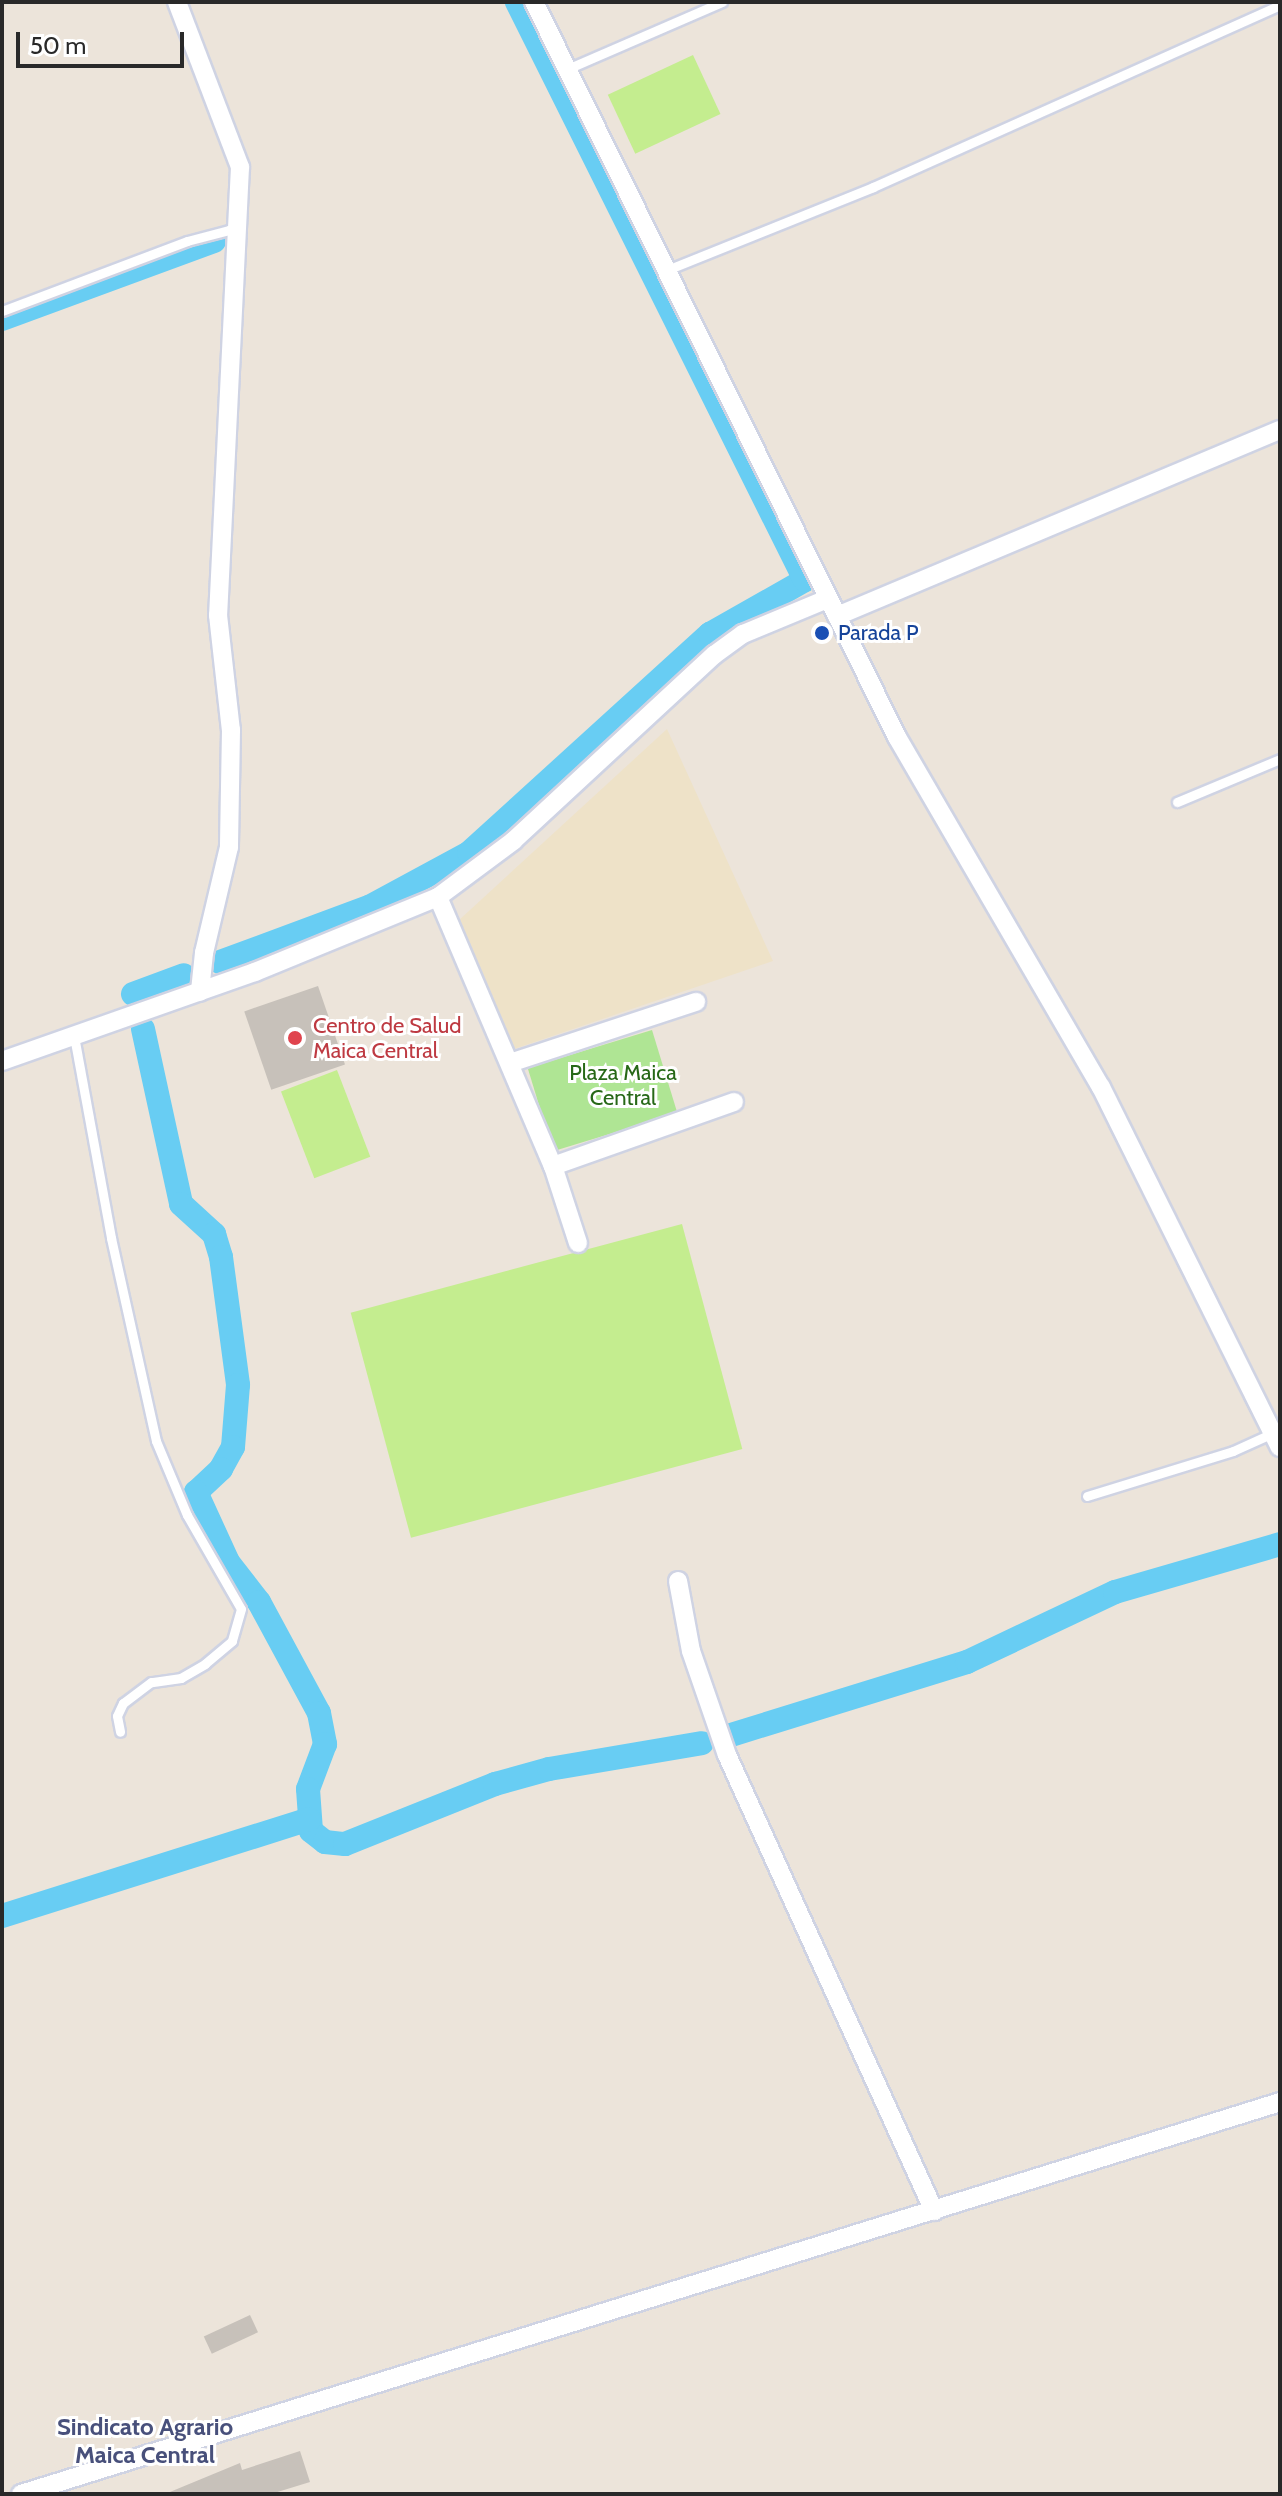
<!DOCTYPE html>
<style>
body{margin:0}
#map{position:relative;width:1282px;height:2496px;overflow:hidden;background:#ece4da;font-family:Cabin,sans-serif}
div>[style]{position:absolute}
.education>*{inset:0;background:#eee2c8}
.green>*{inset:0;background:#afe594;transform-origin:0 0}
.pitch>*{inset:0;background:#c4ed8f;transform-origin:0 0}
.canal>*{height:24px;margin:-12px;padding:0 12px;transform-origin:12px;border-radius:12px;background:#68cdf3}
.building>*{inset:0;background:#c7c1ba;transform-origin:0 0}
.roads{filter:drop-shadow(2px 0 #cfd3e3) drop-shadow(-2px 0 #cfd3e3) drop-shadow(0 2px #cfd3e3) drop-shadow(0 -2px #cfd3e3)}
.lane>*{height:9px;margin:-4.5px;padding:0 4.5px;transform-origin:4.5px;border-radius:4.5px;background:#fff}
.street>*{height:18px;margin:-9px;padding:0 9px;transform-origin:9px;border-radius:9px;background:#fff}
.dots>*{width:22px;height:22px;translate:-50% -50%;box-sizing:border-box;border:4px solid #fff;border-radius:50%}
span{translate:-50% -50%;white-space:nowrap;text-align:center;line-height:1.15;-webkit-text-stroke:6px #fff;paint-order:stroke}
.transit-label{font-size:22px;color:#164399}
.left{translate:0 -50%;text-align:left}
.health-label{font-size:22px;color:#be3a42}
.park-label{font-size:22px;color:#276817}
.neighbourhood-label{font-size:24px;color:#48507b;font-weight:700}
.frame{position:absolute;inset:0;border:4px solid #292929;pointer-events:none}
.scale{position:absolute;left:16px;top:32px;width:168px;height:36px;box-sizing:border-box;border:4px solid #292929;border-top:0;padding-left:10px;font-size:24px;line-height:28px;white-space:nowrap;color:#292929;-webkit-text-stroke:6px #fff;paint-order:stroke}
</style>
<div id="map">
<div class="education">
<div style="clip-path:polygon(667px 729px,773px 961px,514px 1049px,458px 921px)"></div>
</div>
<div class="green">
<div style="left:652px;top:1030px;width:87px;height:130px;rotate:73deg"></div>
</div>
<div class="pitch">
<div style="left:693px;top:55px;width:65px;height:94px;rotate:65deg"></div>
<div style="left:337px;top:1070px;width:93px;height:60px;rotate:69deg"></div>
<div style="left:682px;top:1224px;width:233px;height:343px;rotate:75deg"></div>
</div>
<div class="canal">
<div style="left:2px;top:319px;width:226px;rotate:-20.2deg"></div>
<div style="left:220px;top:962px;width:159px;rotate:-20.3deg"></div>
<div style="left:369px;top:907px;width:114px;rotate:-28.4deg"></div>
<div style="left:469px;top:853px;width:326px;rotate:-42.3deg"></div>
<div style="left:710px;top:634px;width:109px;rotate:-29.6deg"></div>
<div style="left:805px;top:580px;width:646px;rotate:-116.49deg"></div>
<div style="left:133px;top:994px;width:54px;rotate:-20.4deg"></div>
<div style="left:143px;top:1029px;width:179px;rotate:77.7deg"></div>
<div style="left:181px;top:1204px;width:45px;rotate:42.3deg"></div>
<div style="left:214px;top:1234px;width:24px;rotate:73deg"></div>
<div style="left:221px;top:1257px;width:129px;rotate:82.4deg"></div>
<div style="left:238px;top:1385px;width:62px;rotate:94.6deg"></div>
<div style="left:233px;top:1447px;width:25px;rotate:119deg"></div>
<div style="left:221px;top:1469px;width:34px;rotate:137deg"></div>
<div style="left:196px;top:1492px;width:77px;rotate:65.4deg"></div>
<div style="left:228px;top:1562px;width:51px;rotate:52.2deg"></div>
<div style="left:259px;top:1602px;width:126px;rotate:61.6deg"></div>
<div style="left:319px;top:1713px;width:32px;rotate:79deg"></div>
<div style="left:325px;top:1744px;width:48px;rotate:110.7deg"></div>
<div style="left:308px;top:1789px;width:42px;rotate:85.9deg"></div>
<div style="left:311px;top:1831px;width:18px;rotate:38deg"></div>
<div style="left:325px;top:1842px;width:20px;rotate:6deg"></div>
<div style="left:345px;top:1844px;width:162px;rotate:-21.8deg"></div>
<div style="left:495px;top:1784px;width:56px;rotate:-15.5deg"></div>
<div style="left:549px;top:1769px;width:155px;rotate:-9.6deg"></div>
<div style="left:731px;top:1735px;width:247px;rotate:-17.2deg"></div>
<div style="left:967px;top:1662px;width:164px;rotate:-25.3deg"></div>
<div style="left:1115px;top:1592px;width:172px;rotate:-16.2deg"></div>
<div style="left:2px;top:1916px;width:322px;rotate:-17.5deg"></div>
</div>
<div class="building">
<div style="left:318px;top:986px;width:83px;height:78px;rotate:71deg"></div>
<div style="left:250px;top:2315px;width:19px;height:51px;rotate:65deg"></div>
<div style="clip-path:polygon(300px 2451px,310px 2482px,271px 2494px,165px 2494px,240px 2463px,242px 2470px)"></div>
</div>
<div class="roads">
<div class="lane">
<div style="left:567px;top:69px;width:169px;rotate:-23.4deg"></div>
<div style="left:667px;top:270px;width:222px;rotate:-21.9deg"></div>
<div style="left:873px;top:187px;width:446px;rotate:-24.1deg"></div>
<div style="left:2px;top:311px;width:198px;rotate:-20.7deg"></div>
<div style="left:187px;top:241px;width:43px;rotate:-14.7deg"></div>
<div style="left:229px;top:230px;width:10px;rotate:37deg"></div>
<div style="left:1177px;top:802px;width:112px;rotate:-22.7deg"></div>
<div style="left:74px;top:1036px;width:205px;rotate:79.6deg"></div>
<div style="left:111px;top:1238px;width:208px;rotate:77.5deg"></div>
<div style="left:156px;top:1441px;width:80px;rotate:67.3deg"></div>
<div style="left:187px;top:1515px;width:108px;rotate:60.1deg"></div>
<div style="left:241px;top:1609px;width:33px;rotate:106deg"></div>
<div style="left:232px;top:1641px;width:35px;rotate:140deg"></div>
<div style="left:205px;top:1664px;width:28px;rotate:150deg"></div>
<div style="left:181px;top:1678px;width:30px;rotate:172deg"></div>
<div style="left:151px;top:1682px;width:35px;rotate:143deg"></div>
<div style="left:123px;top:1703px;width:14px;rotate:115deg"></div>
<div style="left:117px;top:1716px;width:16px;rotate:79deg"></div>
<div style="left:1087px;top:1496px;width:153px;rotate:-17.1deg"></div>
<div style="left:1233px;top:1451px;width:44px;rotate:-24.2deg"></div>
</div>
<div class="street">
<div style="left:177px;top:2px;width:177px;rotate:69.1deg"></div>
<div style="left:240px;top:167px;width:449px;rotate:92.8deg"></div>
<div style="left:218px;top:615px;width:116px;rotate:83.6deg"></div>
<div style="left:231px;top:730px;width:117px;rotate:91deg"></div>
<div style="left:229px;top:847px;width:109px;rotate:103.3deg"></div>
<div style="left:204px;top:953px;width:39px;rotate:96deg"></div>
<div style="left:534px;top:2px;width:820px;rotate:63.72deg"></div>
<div style="left:897px;top:737px;width:405px;rotate:59.8deg"></div>
<div style="left:1101px;top:1087px;width:402px;rotate:63.6deg"></div>
<div style="left:837px;top:616px;width:480px;rotate:-22.8deg"></div>
<div style="left:438px;top:897px;width:293px;rotate:66.9deg"></div>
<div style="left:553px;top:1166px;width:81px;rotate:72deg"></div>
<div style="left:2px;top:1061px;width:268px;rotate:-19.4deg"></div>
<div style="left:255px;top:972px;width:198px;rotate:-22.3deg"></div>
<div style="left:438px;top:897px;width:94px;rotate:-36.7deg"></div>
<div style="left:513px;top:841px;width:274px;rotate:-42.8deg"></div>
<div style="left:714px;top:655px;width:36px;rotate:-36deg"></div>
<div style="left:743px;top:634px;width:91px;rotate:-22.6deg"></div>
<div style="left:510px;top:1063px;width:196px;rotate:-18.2deg"></div>
<div style="left:553px;top:1166px;width:192px;rotate:-19.5deg"></div>
<div style="left:678px;top:1581px;width:71px;rotate:79.5deg"></div>
<div style="left:691px;top:1651px;width:110px;rotate:70.9deg"></div>
<div style="left:727px;top:1755px;width:501px;rotate:65.58deg"></div>
<div style="left:21px;top:2494px;width:1319px;rotate:-17.29deg"></div>
</div>
</div>
<div class="dots">
<div style="left:822px;top:633px;background:#1a4fb4"></div>
<div style="left:295px;top:1038px;background:#e0444e"></div>
</div>
<div class="transit-label">
<span class="left" style="left:838px;top:633px">Parada P</span>
</div>
<div class="health-label">
<span class="left" style="left:313px;top:1038px">Centro de Salud<br>Maica Central</span>
</div>
<div class="park-label">
<span style="left:623px;top:1085px">Plaza Maica<br>Central</span>
</div>
<div class="neighbourhood-label">
<span style="left:145px;top:2441px">Sindicato Agrario<br>Maica Central</span>
</div>
<div class="frame"></div>
<div class="scale">50 m</div>
</div>
